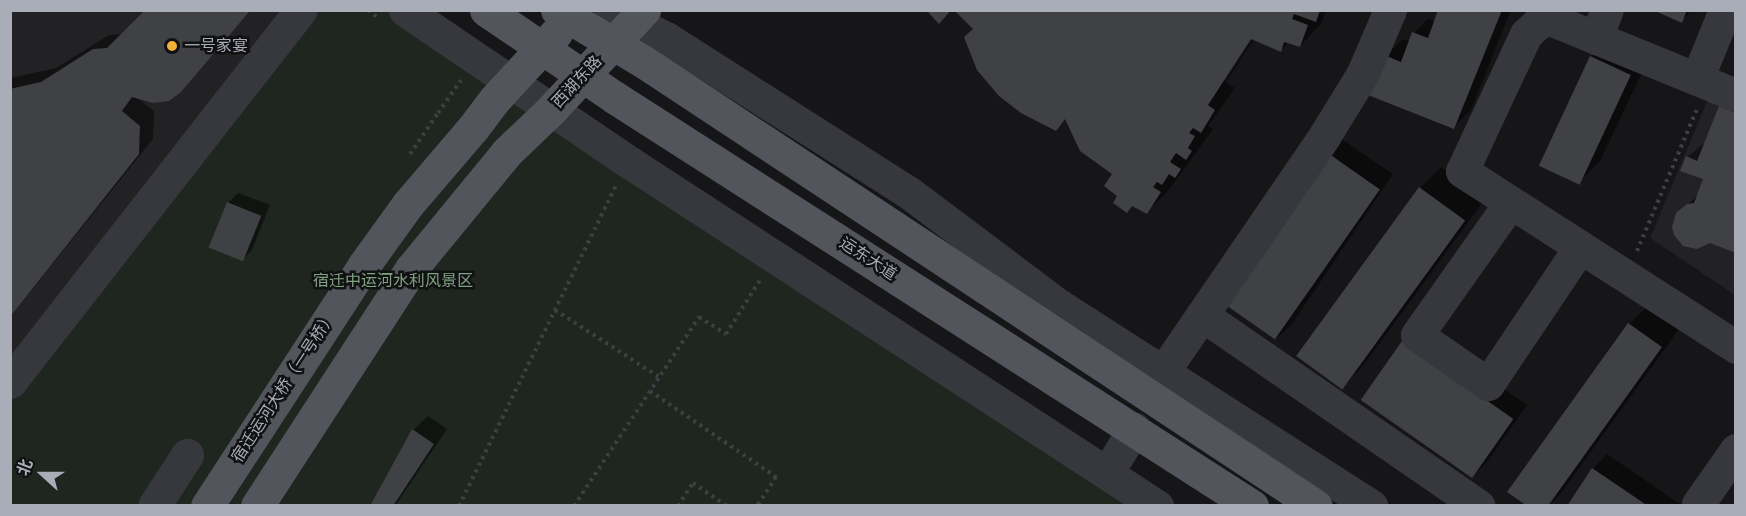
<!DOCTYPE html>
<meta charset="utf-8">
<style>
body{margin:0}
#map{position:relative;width:1746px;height:516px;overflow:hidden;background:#161618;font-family:"Public Sans","Noto Sans SC",sans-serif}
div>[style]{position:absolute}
.built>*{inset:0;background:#222225}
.green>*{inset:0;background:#1e261f}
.shadow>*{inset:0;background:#0007}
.building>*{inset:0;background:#404145;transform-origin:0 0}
.path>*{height:4px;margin-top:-2px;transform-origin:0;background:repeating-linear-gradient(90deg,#3d3f44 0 3px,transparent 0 7.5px)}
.minor>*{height:33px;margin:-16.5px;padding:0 16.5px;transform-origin:16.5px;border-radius:16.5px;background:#37383d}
.major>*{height:33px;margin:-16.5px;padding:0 16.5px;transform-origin:16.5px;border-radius:16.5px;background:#53555c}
.path-bridge>*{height:4px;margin-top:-2px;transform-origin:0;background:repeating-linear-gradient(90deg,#3d3f44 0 3px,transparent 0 7.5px)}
.major-bridge>*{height:33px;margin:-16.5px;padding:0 16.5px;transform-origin:16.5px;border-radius:16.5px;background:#53555c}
.dots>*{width:16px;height:16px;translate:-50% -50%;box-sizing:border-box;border:3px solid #111113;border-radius:50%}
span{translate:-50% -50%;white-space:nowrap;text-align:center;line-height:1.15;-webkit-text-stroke:5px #111113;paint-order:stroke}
.poi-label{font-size:16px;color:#a8adb8}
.left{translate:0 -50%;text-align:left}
.street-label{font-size:16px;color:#a8adb8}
.park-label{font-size:16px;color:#7fa381}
.frame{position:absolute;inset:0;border:12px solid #a8adb8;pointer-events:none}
.north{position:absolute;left:12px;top:444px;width:60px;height:60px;-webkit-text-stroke:4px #111113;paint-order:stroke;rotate:291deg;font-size:16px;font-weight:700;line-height:24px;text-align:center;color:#a8adb8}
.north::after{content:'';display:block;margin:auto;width:21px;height:27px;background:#a8adb8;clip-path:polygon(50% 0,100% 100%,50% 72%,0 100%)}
</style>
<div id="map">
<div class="built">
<div style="clip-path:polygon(11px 11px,319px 11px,11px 405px)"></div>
<div style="clip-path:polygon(1711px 92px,1735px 103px,1735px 295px,1650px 238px)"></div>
</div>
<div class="green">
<div style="clip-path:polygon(319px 11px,390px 11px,1147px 505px,11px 505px,10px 405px)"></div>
</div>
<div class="shadow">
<div style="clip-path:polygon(145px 10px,251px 10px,180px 91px,135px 96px,154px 111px,153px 139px,10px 317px,10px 78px,56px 68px,109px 35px,122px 34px)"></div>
<div style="clip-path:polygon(evenodd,956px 10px,1326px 10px,1321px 24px,1300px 46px,1289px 42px,1280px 51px,1254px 39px,1226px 82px,1235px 88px,1208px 126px,1213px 129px,1168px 191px,1147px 212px,1119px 195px,1114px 173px,1066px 118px,956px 10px,1254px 32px,1256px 33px,1225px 81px,1223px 79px,1254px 32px)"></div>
<div style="clip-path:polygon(1440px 10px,1511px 10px,1471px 110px,1453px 128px,1385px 56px,1403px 39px,1410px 42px,1414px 33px,1428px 19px,1436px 22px)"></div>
<div style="clip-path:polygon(1657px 10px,1692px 10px,1681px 21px)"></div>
<div style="clip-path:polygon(1613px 36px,1651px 54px,1600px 161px,1578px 183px,1591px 57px)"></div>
<div style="clip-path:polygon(1736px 92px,1736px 251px,1677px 214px,1698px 195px,1705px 178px,1687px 157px,1707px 141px,1720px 107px)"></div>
<div style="clip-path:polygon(1340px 138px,1393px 174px,1292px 324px,1277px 338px,1225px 302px)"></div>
<div style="clip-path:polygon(1441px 167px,1485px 199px,1363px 366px,1342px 388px,1420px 188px)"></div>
<div style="clip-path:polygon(238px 193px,270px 205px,252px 250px,242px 260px,228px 203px)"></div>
<div style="clip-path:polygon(1651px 303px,1682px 325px,1562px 492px,1549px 506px,1529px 506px,1509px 491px,1629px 324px)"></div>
<div style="clip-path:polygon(1417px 328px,1527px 405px,1487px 462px,1473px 476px)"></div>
<div style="clip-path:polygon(428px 416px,447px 429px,395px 506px,371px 506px,413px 430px)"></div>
<div style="clip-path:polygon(1607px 454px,1683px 506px,1568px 506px,1593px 469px)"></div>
</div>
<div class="building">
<div style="clip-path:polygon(145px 10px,249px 12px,181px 92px,169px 101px,153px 103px,132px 97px,122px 111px,140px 126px,139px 154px,10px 317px,10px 89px,41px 82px,93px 49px,107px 48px)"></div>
<div style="clip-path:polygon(926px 10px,951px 10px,939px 24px)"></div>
<div style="clip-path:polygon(954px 10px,1320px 10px,1316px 22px,1294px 14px,1292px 19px,1308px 25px,1300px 47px,1284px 42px,1281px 52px,1251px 39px,1208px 105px,1215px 110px,1201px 133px,1193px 128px,1189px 133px,1195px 136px,1188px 148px,1192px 151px,1186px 160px,1176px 153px,1170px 162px,1181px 169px,1175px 178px,1169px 174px,1162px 185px,1157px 182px,1153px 187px,1161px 192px,1147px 214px,1132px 206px,1127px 213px,1113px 203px,1117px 196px,1104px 186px,1112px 174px,1080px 151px,1065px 119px,1056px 131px,1021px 113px,999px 96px,977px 70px,964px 37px,973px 29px)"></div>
<div style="clip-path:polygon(1438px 10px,1502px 10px,1454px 129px,1368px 95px,1384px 55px,1401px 62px,1412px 32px,1428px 38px)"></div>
<div style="clip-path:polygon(1653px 10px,1687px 10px,1682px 23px)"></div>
<div style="left:1590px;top:56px;width:45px;height:121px;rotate:25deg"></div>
<div style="clip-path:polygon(1719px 106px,1736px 113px,1736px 253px,1710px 243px,1697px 249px,1683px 246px,1674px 235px,1672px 227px,1676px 213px,1687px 204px,1694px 203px,1703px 179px,1680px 171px,1686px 156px,1697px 161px)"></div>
<div style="left:1325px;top:151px;width:67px;height:183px;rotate:35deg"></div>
<div style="left:1419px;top:187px;width:57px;height:209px;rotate:36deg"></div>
<div style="left:227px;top:202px;width:37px;height:49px;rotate:22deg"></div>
<div style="clip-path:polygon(1628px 323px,1662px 347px,1548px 506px,1527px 506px,1507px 492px)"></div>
<div style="left:1402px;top:341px;width:136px;height:72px;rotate:35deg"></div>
<div style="clip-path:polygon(412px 429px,434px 444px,393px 506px,370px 506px)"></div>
<div style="clip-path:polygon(1592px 468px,1648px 506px,1567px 506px)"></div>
</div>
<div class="path">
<div style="left:368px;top:10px;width:11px;rotate:38deg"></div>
<div style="left:438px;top:113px;width:40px;rotate:-55.1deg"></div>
<div style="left:1637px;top:251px;width:154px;rotate:-67.1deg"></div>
<div style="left:555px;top:310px;width:124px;rotate:32.8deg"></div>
<div style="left:650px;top:391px;width:153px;rotate:34.3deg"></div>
<div style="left:776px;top:477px;width:35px;rotate:123deg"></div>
<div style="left:459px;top:506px;width:357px;rotate:-63.9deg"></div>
<div style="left:574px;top:506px;width:227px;rotate:-56.5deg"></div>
<div style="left:699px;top:317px;width:32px;rotate:32deg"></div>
<div style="left:726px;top:334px;width:64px;rotate:-57.8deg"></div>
<div style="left:678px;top:506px;width:27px;rotate:-57deg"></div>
<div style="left:693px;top:483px;width:41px;rotate:34.1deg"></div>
</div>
<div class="minor">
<div style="left:405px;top:10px;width:274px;rotate:34.2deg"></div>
<div style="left:632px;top:164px;width:627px;rotate:33.08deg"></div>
<div style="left:610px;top:10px;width:63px;rotate:26.6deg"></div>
<div style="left:666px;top:38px;width:287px;rotate:32.5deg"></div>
<div style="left:908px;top:192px;width:190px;rotate:36.9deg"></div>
<div style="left:1060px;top:306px;width:370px;rotate:32.7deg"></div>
<div style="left:1596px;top:38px;width:30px;rotate:-69deg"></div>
<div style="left:1697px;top:79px;width:74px;rotate:-67.9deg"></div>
<div style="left:1736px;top:95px;width:201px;rotate:-157.8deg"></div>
<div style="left:1550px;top:19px;width:13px;rotate:162deg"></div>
<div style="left:1538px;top:23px;width:16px;rotate:137deg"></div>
<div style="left:1526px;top:34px;width:151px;rotate:115deg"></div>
<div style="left:1462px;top:171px;width:326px;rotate:32.7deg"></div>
<div style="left:1510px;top:203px;width:161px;rotate:125.2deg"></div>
<div style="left:1417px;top:335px;width:86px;rotate:34.6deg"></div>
<div style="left:1488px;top:384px;width:165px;rotate:-56.1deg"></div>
<div style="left:1202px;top:315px;width:336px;rotate:34.6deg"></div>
<div style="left:1163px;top:372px;width:287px;rotate:-55.6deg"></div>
<div style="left:1325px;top:135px;width:73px;rotate:-58.5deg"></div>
<div style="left:1363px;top:73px;width:69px;rotate:-66.8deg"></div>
<div style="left:10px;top:382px;width:472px;rotate:-52deg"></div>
<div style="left:1107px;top:473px;width:52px;rotate:-58.5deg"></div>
<div style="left:1698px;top:504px;width:66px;rotate:-54.9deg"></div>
<div style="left:154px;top:506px;width:61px;rotate:-57.1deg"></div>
</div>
<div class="major">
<div style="left:486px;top:10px;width:155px;rotate:34.2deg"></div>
<div style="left:614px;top:97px;width:758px;rotate:32.66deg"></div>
<div style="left:557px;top:10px;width:101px;rotate:30.9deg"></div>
<div style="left:644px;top:62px;width:805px;rotate:33.45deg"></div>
<div style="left:473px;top:128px;width:36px;rotate:-53deg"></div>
<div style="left:495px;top:99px;width:90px;rotate:-47.3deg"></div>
<div style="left:257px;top:506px;width:283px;rotate:-57deg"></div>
<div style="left:411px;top:269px;width:151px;rotate:-50.6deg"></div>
<div style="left:507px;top:152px;width:61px;rotate:-43.7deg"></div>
<div style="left:551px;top:110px;width:137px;rotate:-47.1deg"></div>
</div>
<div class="path-bridge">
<div style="left:410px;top:154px;width:50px;rotate:-55.7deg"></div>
</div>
<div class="major-bridge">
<div style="left:207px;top:506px;width:288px;rotate:-56.9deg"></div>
<div style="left:364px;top:265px;width:75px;rotate:-54.2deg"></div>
<div style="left:408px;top:204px;width:100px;rotate:-49.5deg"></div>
</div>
<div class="dots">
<div style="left:172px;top:46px;background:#f2b134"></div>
</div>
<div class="poi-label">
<span class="left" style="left:184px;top:46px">一号家宴</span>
</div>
<div class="street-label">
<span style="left:577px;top:82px;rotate:-47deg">西湖东路</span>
<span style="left:868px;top:259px;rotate:33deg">运东大道</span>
<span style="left:284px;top:387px;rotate:-57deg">宿迁运河大桥（一号桥）</span>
</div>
<div class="park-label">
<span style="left:393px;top:281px">宿迁中运河水利风景区</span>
</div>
<div class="frame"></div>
<div class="north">北</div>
</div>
